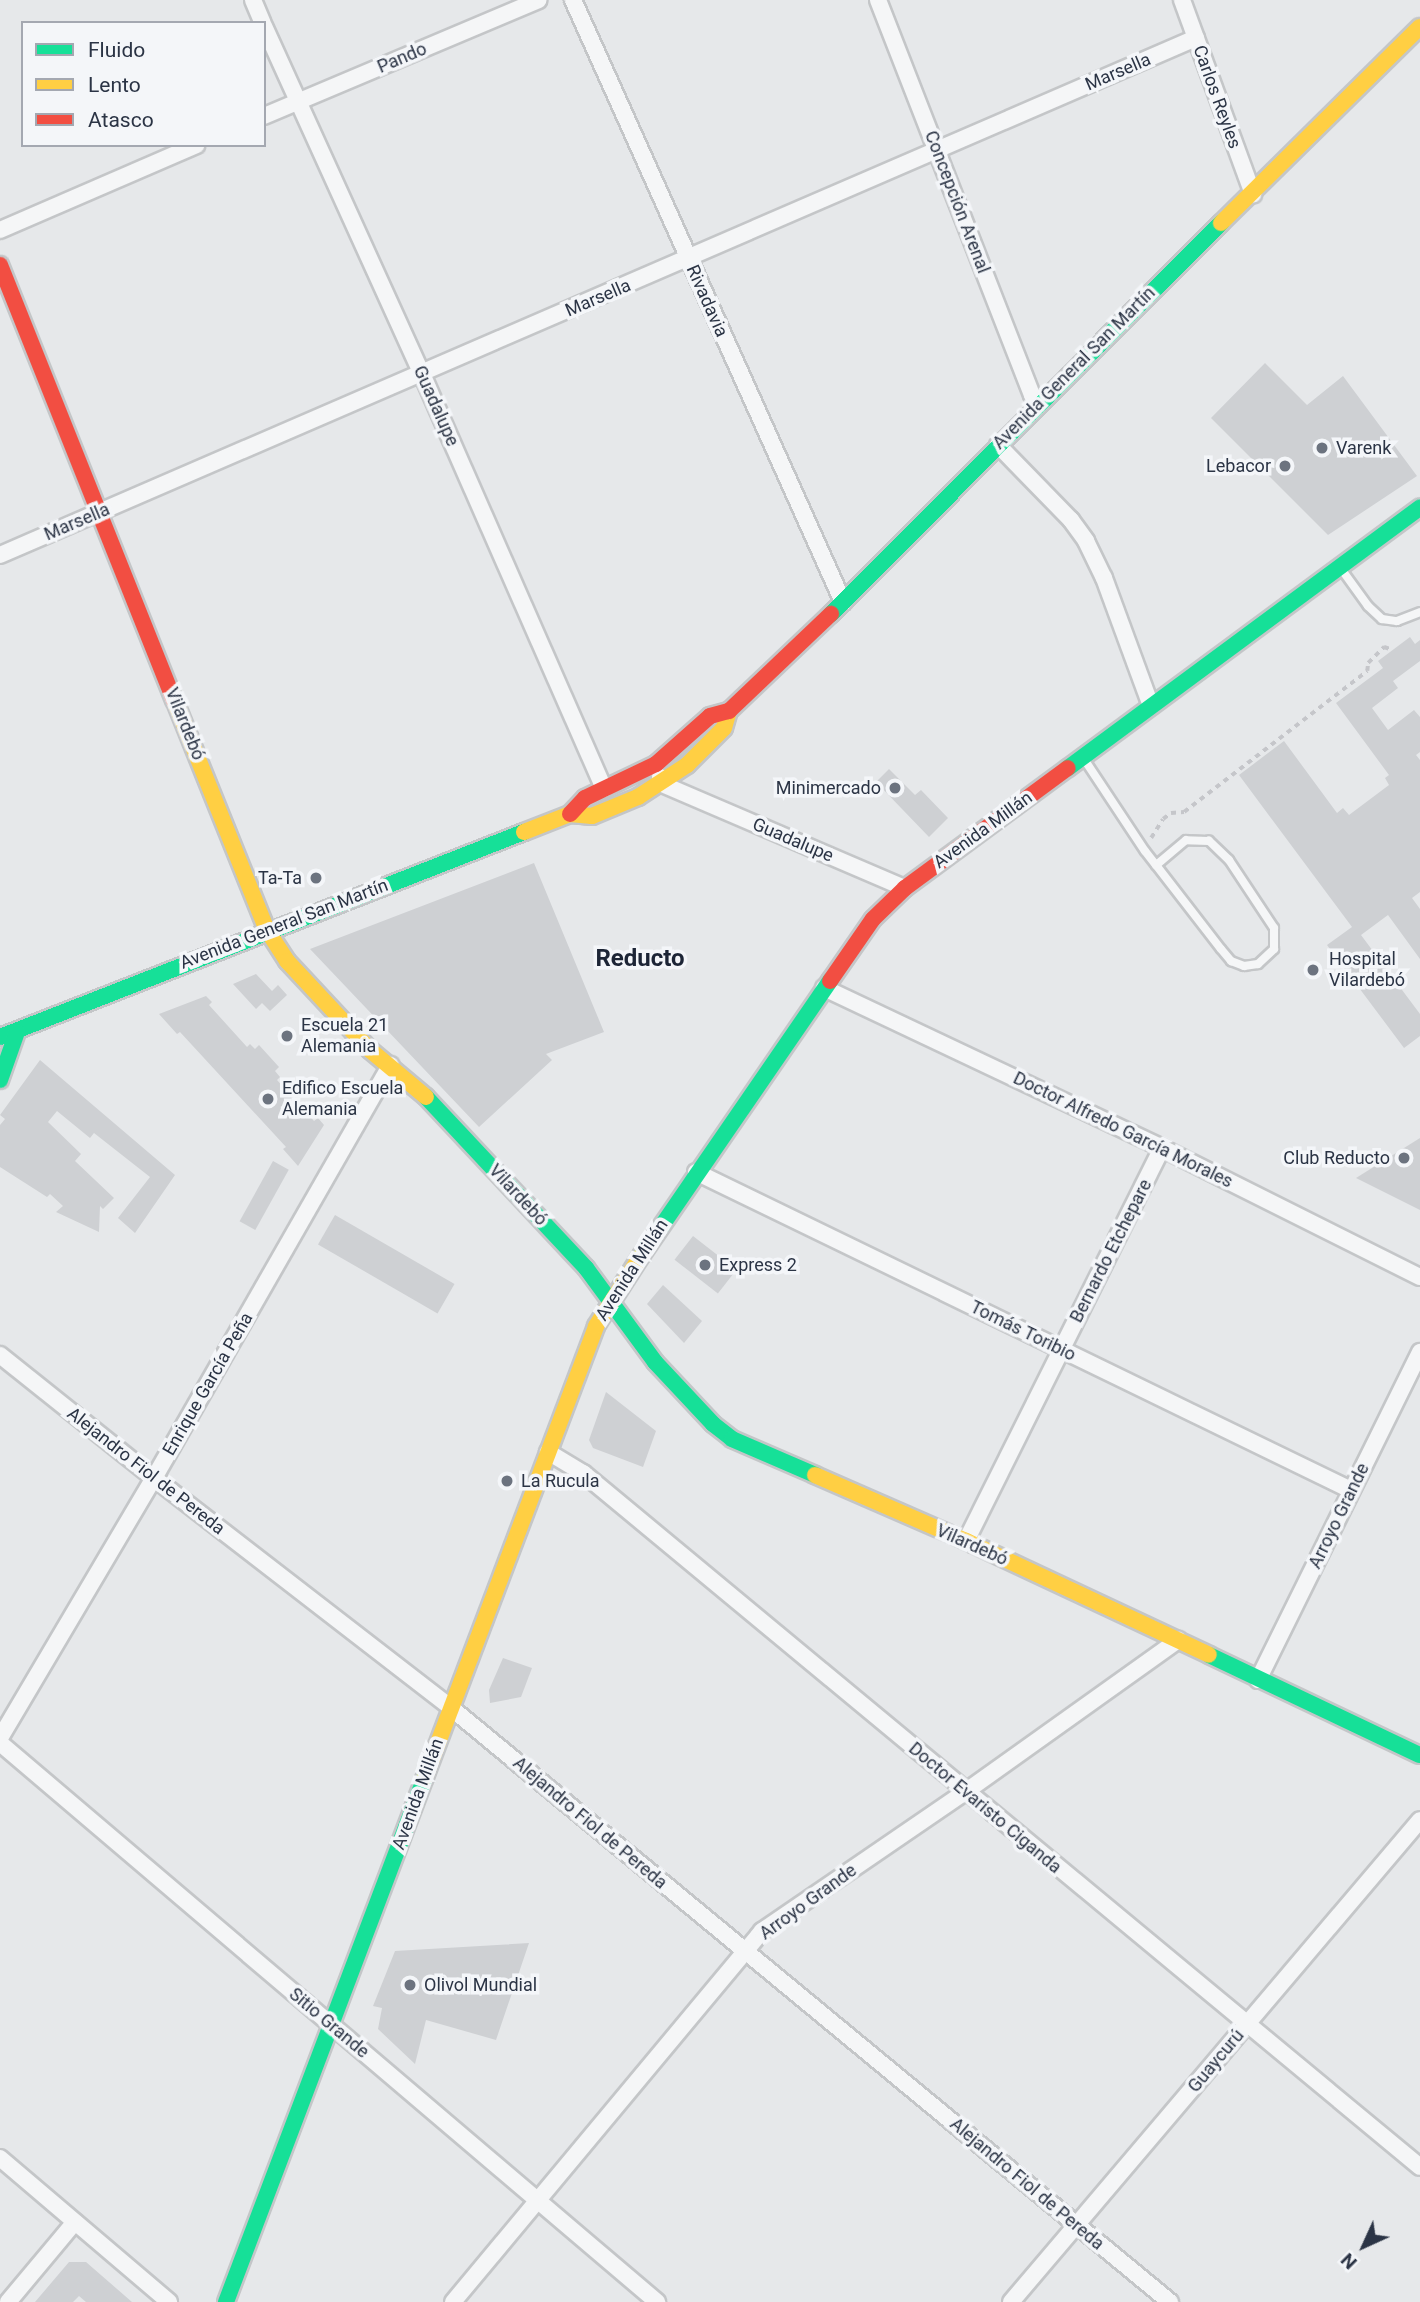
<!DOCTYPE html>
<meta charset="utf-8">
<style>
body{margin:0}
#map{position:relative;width:1420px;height:2302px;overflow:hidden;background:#e6e8ea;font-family:Roboto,sans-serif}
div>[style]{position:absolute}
.building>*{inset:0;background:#ced0d3;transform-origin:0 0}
.path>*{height:3.5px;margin-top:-1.75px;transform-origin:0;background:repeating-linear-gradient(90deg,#c5c6ca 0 5px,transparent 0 10px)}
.roads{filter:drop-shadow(2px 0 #c4c6c8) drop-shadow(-2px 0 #c4c6c8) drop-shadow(0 2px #c4c6c8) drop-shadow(0 -2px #c4c6c8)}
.lane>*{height:8px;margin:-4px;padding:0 4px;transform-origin:4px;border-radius:4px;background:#f5f6f7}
.street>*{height:16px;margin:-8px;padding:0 8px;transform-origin:8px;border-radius:8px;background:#f5f6f7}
.fast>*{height:16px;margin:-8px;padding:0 8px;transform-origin:8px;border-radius:8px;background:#16e098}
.slow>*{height:16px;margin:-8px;padding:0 8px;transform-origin:8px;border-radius:8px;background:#ffcf43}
.jam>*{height:16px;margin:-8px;padding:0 8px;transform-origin:8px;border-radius:8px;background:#f24e42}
.dots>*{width:19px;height:19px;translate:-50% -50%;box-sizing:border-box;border:4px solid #f4f6f9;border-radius:50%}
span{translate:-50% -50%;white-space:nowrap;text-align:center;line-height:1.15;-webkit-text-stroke:7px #f4f6f9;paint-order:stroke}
.street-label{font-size:18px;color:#2b3445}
.poi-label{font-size:18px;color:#2b3445}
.left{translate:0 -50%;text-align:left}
.right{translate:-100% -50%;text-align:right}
.district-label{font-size:24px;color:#1d2536;font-weight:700}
.legend{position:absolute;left:21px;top:21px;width:245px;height:126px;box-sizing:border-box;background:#f4f6f9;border:2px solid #a4a8b1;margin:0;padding:9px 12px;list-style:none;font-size:21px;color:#2b3445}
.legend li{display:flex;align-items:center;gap:14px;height:35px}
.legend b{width:35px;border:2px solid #a4a8b1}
.north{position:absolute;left:1329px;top:2211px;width:70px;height:70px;-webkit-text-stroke:5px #f4f6f9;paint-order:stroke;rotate:225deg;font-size:19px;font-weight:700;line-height:28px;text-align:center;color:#2b3445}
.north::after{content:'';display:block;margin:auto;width:24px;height:32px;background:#2b3445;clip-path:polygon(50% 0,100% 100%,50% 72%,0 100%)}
</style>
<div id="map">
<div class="building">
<div style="clip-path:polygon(1265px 363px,1307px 405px,1343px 376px,1417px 476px,1328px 535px,1211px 418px)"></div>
<div style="clip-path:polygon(1410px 637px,1415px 644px,1420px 640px,1420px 661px,1393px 681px,1398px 688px,1372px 708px,1388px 730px,1414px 710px,1420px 717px,1420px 752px,1416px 755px,1420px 760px,1420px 892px,1412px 898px,1420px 909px,1420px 959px,1388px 915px,1361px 935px,1420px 1014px,1420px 1036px,1404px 1048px,1327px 945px,1352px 927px,1239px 775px,1284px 741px,1337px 813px,1343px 808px,1349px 815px,1389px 785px,1385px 778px,1389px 775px,1336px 703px,1383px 668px,1378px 661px)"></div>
<div style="clip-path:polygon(889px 769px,915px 795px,921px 790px,948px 818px,929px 837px,876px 782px)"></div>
<div style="clip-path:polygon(534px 863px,604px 1032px,546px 1054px,552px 1060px,479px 1127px,310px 949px)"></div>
<div style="clip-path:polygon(256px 974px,272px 991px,278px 985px,287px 995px,270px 1011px,262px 1003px,256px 1009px,233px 984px)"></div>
<div style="clip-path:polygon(206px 996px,212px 1002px,209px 1005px,247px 1047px,250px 1044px,255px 1049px,259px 1045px,279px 1067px,275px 1071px,280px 1077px,277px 1080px,314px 1121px,318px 1118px,324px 1125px,298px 1166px,283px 1149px,286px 1147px,180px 1032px,177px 1034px,159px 1014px)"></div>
<div style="clip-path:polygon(40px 1060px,175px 1175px,135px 1233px,118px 1218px,150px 1177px,94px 1133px,90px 1138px,57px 1111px,48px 1122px,81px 1154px,75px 1161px,114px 1198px,103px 1209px,100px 1206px,99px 1232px,56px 1212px,63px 1206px,50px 1194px,47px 1197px,0 1167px,0 1125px,5px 1119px,0 1115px)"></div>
<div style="clip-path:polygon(1420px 1138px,1420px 1210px,1356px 1178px)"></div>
<div style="left:273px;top:1161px;width:18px;height:69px;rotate:29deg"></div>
<div style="left:335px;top:1215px;width:138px;height:34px;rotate:30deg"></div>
<div style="left:693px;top:1236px;width:55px;height:30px;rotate:38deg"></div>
<div style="clip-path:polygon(663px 1285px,702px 1321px,684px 1343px,647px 1304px)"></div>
<div style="clip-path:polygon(606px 1392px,656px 1431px,643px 1467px,593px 1448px,589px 1440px)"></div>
<div style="clip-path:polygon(503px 1658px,532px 1668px,521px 1697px,490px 1703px,489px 1690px)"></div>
<div style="clip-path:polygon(529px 1943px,496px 2040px,426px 2020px,415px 2064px,378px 2029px,382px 2008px,373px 2006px,395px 1951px)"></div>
<div style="clip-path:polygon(69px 2262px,86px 2262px,132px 2302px,86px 2302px,79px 2296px,73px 2302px,35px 2302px)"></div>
</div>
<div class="path">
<div style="left:1151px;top:838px;width:22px;rotate:-58deg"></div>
<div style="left:1163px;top:819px;width:10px;rotate:-37deg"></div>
<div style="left:1171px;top:813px;width:13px;rotate:-4deg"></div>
<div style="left:1184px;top:812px;width:231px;rotate:-37.6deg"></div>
<div style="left:1367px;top:671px;width:8px;rotate:-83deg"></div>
<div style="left:1368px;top:663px;width:23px;rotate:-45deg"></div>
<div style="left:1384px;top:647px;width:9px;rotate:18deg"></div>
</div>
<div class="roads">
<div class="lane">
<div style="left:1342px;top:570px;width:44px;rotate:54.2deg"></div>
<div style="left:1368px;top:606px;width:19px;rotate:43deg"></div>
<div style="left:1382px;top:619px;width:15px;rotate:8deg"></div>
<div style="left:1397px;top:621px;width:25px;rotate:-21deg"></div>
<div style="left:1084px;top:759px;width:110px;rotate:56.5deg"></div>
<div style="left:1145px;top:851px;width:18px;rotate:52deg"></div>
<div style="left:1156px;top:865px;width:106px;rotate:52.3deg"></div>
<div style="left:1221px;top:949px;width:16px;rotate:50deg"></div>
<div style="left:1231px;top:961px;width:14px;rotate:21deg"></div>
<div style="left:1244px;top:966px;width:14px;rotate:-8deg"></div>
<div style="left:1258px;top:964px;width:22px;rotate:-43deg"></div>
<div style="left:1274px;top:949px;width:21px;rotate:-90deg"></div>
<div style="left:1274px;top:928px;width:82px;rotate:-123.5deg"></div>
<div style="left:1229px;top:860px;width:28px;rotate:-136deg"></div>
<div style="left:1209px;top:841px;width:23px;rotate:-178deg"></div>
<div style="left:1186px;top:840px;width:39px;rotate:140deg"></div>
</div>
<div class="street">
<div style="left:253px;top:0;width:25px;rotate:67deg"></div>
<div style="left:573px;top:0;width:660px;rotate:65.84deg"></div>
<div style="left:878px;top:0;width:424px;rotate:68.7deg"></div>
<div style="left:1032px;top:395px;width:10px;rotate:45deg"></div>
<div style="left:1182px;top:0;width:207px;rotate:69.9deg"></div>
<div style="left:264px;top:26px;width:382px;rotate:65.6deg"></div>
<div style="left:422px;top:374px;width:453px;rotate:66.3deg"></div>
<div style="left:264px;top:116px;width:298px;rotate:-22.9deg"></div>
<div style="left:0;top:230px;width:214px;rotate:-23.4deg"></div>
<div style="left:998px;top:445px;width:105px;rotate:45.8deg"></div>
<div style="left:1071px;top:520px;width:26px;rotate:54deg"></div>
<div style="left:1086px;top:541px;width:41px;rotate:64.1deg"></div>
<div style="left:1104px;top:578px;width:136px;rotate:69.8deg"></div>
<div style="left:0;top:555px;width:1303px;rotate:-23.38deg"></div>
<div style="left:660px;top:777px;width:7px;rotate:74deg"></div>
<div style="left:662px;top:784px;width:264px;rotate:23.2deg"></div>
<div style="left:824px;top:988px;width:374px;rotate:25.3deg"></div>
<div style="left:1162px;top:1148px;width:288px;rotate:26.6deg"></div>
<div style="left:696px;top:1172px;width:728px;rotate:25.9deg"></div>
<div style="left:0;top:1355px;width:197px;rotate:38.6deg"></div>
<div style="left:154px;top:1478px;width:374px;rotate:37.7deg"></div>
<div style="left:450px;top:1707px;width:934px;rotate:39.57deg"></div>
<div style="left:548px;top:1452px;width:41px;rotate:31deg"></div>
<div style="left:583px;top:1473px;width:1087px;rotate:39.66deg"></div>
<div style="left:966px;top:1541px;width:439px;rotate:-63.5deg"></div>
<div style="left:1258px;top:1680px;width:366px;rotate:-63.7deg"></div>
<div style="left:0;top:1738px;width:302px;rotate:-59.4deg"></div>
<div style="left:154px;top:1478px;width:476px;rotate:-60.2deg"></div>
<div style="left:0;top:1743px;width:863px;rotate:40.39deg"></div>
<div style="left:0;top:2158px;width:222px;rotate:40.4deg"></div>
<div style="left:8px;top:2302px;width:104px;rotate:-50.1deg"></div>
<div style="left:453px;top:2302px;width:483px;rotate:-50.2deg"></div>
<div style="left:762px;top:1931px;width:246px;rotate:-34.4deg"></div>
<div style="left:965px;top:1792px;width:262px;rotate:-35.5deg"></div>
<div style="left:1011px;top:2302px;width:632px;rotate:-49.68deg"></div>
</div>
<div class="fast">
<div style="left:831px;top:614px;width:552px;rotate:-45.07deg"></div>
<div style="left:1068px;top:768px;width:438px;rotate:-36.5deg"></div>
<div style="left:0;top:1037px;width:563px;rotate:-21.37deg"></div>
<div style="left:0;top:1080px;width:51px;rotate:-70.5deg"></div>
<div style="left:426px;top:1097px;width:234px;rotate:46.9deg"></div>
<div style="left:586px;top:1268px;width:117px;rotate:53.7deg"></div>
<div style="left:655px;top:1362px;width:85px;rotate:46.9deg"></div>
<div style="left:713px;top:1424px;width:24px;rotate:38deg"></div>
<div style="left:732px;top:1439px;width:90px;rotate:23.4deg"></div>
<div style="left:641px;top:1256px;width:334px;rotate:-55.5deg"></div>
<div style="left:1209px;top:1655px;width:233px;rotate:25.4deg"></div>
<div style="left:226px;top:2302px;width:561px;rotate:-69.24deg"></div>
</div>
<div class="slow">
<div style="left:1221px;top:223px;width:279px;rotate:-44.6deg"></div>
<div style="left:174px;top:699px;width:249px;rotate:68.1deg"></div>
<div style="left:267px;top:930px;width:37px;rotate:57deg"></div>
<div style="left:287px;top:961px;width:122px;rotate:47deg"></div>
<div style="left:370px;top:1050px;width:73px;rotate:40deg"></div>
<div style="left:524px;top:832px;width:49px;rotate:-21.4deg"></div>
<div style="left:570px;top:814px;width:22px;rotate:5deg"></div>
<div style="left:592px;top:816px;width:50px;rotate:-22.4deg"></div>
<div style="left:638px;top:797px;width:59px;rotate:-33.1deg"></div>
<div style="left:687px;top:765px;width:52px;rotate:-45deg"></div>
<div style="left:724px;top:728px;width:18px;rotate:-74deg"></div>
<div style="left:815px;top:1475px;width:165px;rotate:23.6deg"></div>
<div style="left:966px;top:1541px;width:268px;rotate:25.1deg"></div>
<div style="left:425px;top:1777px;width:482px;rotate:-69.2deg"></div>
<div style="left:596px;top:1326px;width:83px;rotate:-57.3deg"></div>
</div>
<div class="jam">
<div style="left:0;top:265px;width:468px;rotate:68.2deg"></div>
<div style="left:570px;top:814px;width:22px;rotate:-47deg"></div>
<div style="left:585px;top:798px;width:79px;rotate:-25.6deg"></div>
<div style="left:656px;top:764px;width:72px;rotate:-41.6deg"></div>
<div style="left:710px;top:716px;width:20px;rotate:-15deg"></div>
<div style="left:729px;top:711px;width:141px;rotate:-43.6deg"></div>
<div style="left:830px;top:981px;width:75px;rotate:-55.3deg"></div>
<div style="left:873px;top:919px;width:45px;rotate:-44.1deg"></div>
<div style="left:905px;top:888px;width:202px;rotate:-36.4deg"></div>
</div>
</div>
<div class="dots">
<div style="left:1322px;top:448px;background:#6c737f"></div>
<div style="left:1285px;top:466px;background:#6c737f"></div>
<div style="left:895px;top:788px;background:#6c737f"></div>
<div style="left:316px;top:878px;background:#6c737f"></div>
<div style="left:1313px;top:970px;background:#6c737f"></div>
<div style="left:287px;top:1036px;background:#6c737f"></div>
<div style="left:268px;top:1099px;background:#6c737f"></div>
<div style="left:1404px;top:1158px;background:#6c737f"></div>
<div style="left:705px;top:1265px;background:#6c737f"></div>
<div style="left:507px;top:1481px;background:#6c737f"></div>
<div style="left:410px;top:1985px;background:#6c737f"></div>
</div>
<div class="street-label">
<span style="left:402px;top:58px;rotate:-23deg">Pando</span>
<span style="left:1118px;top:72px;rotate:-23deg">Marsella</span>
<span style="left:1217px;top:97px;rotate:70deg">Carlos Reyles</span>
<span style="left:957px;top:202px;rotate:69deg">Concepción Arenal</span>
<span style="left:598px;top:298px;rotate:-23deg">Marsella</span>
<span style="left:707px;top:301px;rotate:66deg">Rivadavia</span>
<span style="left:1074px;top:368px;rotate:-45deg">Avenida General San Martín</span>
<span style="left:436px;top:406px;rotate:66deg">Guadalupe</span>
<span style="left:77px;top:522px;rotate:-23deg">Marsella</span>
<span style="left:185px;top:724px;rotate:68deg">Vilardebó</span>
<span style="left:983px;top:830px;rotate:-36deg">Avenida Millán</span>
<span style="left:793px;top:840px;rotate:23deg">Guadalupe</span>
<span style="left:284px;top:924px;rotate:-21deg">Avenida General San Martín</span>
<span style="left:1123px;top:1130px;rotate:26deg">Doctor Alfredo García Morales</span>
<span style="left:518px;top:1195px;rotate:47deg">Vilardebó</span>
<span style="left:1111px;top:1251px;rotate:-63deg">Bernardo Etchepare</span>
<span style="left:632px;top:1270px;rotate:-57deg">Avenida Millán</span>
<span style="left:1023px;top:1331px;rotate:26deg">Tomás Toribio</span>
<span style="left:208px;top:1384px;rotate:-60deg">Enrique García Peña</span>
<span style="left:146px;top:1471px;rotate:38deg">Alejandro Fiol de Pereda</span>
<span style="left:1339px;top:1516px;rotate:-64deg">Arroyo Grande</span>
<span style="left:972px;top:1545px;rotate:24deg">Vilardebó</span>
<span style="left:418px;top:1794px;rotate:-70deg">Avenida Millán</span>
<span style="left:985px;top:1808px;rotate:40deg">Doctor Evaristo Ciganda</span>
<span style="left:590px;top:1823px;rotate:40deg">Alejandro Fiol de Pereda</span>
<span style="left:808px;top:1902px;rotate:-36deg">Arroyo Grande</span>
<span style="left:329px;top:2023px;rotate:40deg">Sitio Grande</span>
<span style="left:1216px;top:2061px;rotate:-50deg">Guaycurú</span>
<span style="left:1027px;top:2184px;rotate:40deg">Alejandro Fiol de Pereda</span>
</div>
<div class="poi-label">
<span class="left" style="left:1336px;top:448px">Varenk</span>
<span class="right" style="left:1271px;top:466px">Lebacor</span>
<span class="right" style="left:881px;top:788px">Minimercado</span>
<span class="right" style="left:302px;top:878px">Ta-Ta</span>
<span class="left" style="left:1329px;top:970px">Hospital<br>Vilardebó</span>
<span class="left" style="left:301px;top:1036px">Escuela 21<br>Alemania</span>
<span class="left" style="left:282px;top:1099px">Edifico Escuela<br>Alemania</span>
<span class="right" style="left:1390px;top:1158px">Club Reducto</span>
<span class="left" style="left:719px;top:1265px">Express 2</span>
<span class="left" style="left:521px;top:1481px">La Rucula</span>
<span class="left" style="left:424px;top:1985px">Olivol Mundial</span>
</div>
<div class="district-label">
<span style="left:640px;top:959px">Reducto</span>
</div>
<ul class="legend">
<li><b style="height:9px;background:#16e098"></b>Fluido</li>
<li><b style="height:9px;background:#ffcf43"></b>Lento</li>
<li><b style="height:9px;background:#f24e42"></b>Atasco</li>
</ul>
<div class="north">N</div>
</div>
